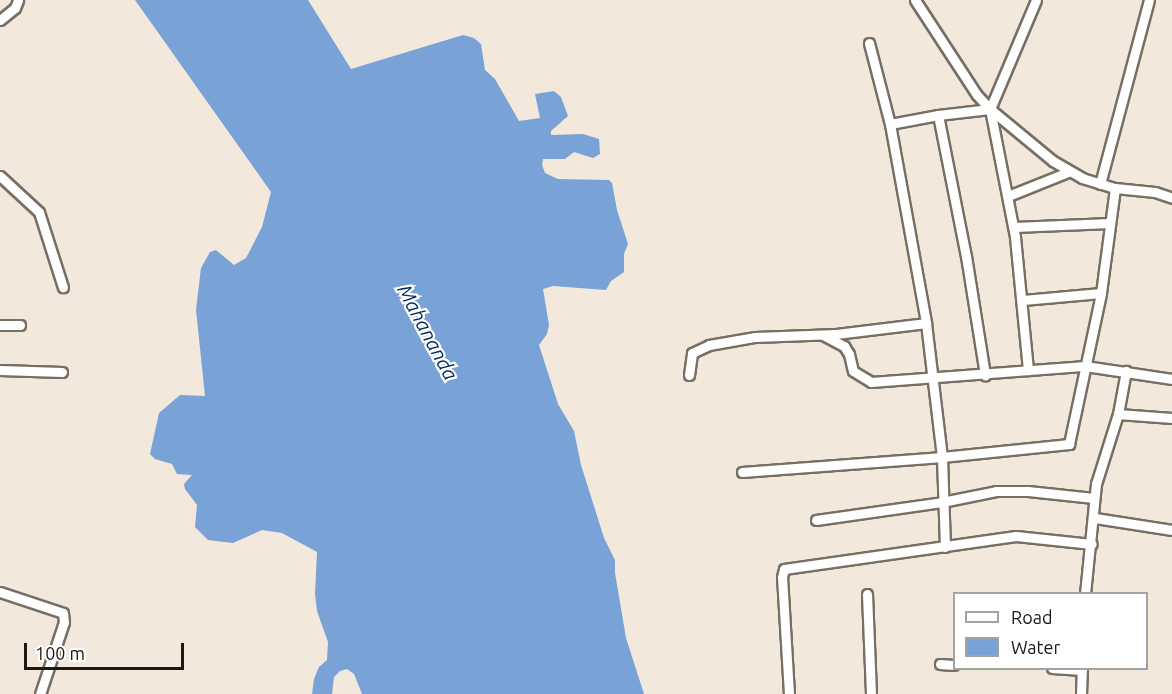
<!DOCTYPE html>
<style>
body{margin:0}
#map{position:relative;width:1172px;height:694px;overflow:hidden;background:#f2e8dc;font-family:Ubuntu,sans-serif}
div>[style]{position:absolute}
.water>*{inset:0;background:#79a2d6}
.roads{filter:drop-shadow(2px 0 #786f64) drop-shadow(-2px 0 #786f64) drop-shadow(0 2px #786f64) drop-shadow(0 -2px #786f64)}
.street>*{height:9px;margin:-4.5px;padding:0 4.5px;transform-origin:4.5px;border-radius:4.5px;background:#fff}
span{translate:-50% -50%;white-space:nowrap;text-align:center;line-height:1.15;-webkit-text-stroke:4.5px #fff;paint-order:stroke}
.water-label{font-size:20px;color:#002c5a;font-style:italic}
.legend{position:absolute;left:953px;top:592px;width:195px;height:78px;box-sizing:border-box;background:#fff;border:2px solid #a4a3a1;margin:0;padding:8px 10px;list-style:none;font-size:18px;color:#1c1914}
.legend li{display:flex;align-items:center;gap:12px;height:30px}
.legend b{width:30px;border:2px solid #a4a3a1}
.scale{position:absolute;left:24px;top:643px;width:160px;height:27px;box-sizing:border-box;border:3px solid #1c1914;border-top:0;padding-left:8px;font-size:18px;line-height:21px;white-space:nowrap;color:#1c1914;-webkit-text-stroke:4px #fff;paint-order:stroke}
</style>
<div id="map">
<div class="water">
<div style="clip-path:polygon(135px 0,308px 0,351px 69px,463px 35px,474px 38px,481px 44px,485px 70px,495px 79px,519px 121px,540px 118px,535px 94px,554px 91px,561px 97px,568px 116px,551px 131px,551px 135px,583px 134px,599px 139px,600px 154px,593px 158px,574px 152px,565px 159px,543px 159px,542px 165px,545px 173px,558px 179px,609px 180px,612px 183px,617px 210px,628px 244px,624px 254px,624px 272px,611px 281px,606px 290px,553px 286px,543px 289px,549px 325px,547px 334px,539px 345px,558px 404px,574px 431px,581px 465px,604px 538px,615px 560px,615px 573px,626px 638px,644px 694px,362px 694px,354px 674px,347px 669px,340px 671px,334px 677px,332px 694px,312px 694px,314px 679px,319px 667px,327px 660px,328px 642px,317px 611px,315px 594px,317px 552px,282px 533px,262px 530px,233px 543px,208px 540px,195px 527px,197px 505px,185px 489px,184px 484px,192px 475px,177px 474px,172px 464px,155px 459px,150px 454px,159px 413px,180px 395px,205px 396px,196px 310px,201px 268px,210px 252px,216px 250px,234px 265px,246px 258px,262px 227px,271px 192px)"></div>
</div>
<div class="roads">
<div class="street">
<div style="left:915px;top:0;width:113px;rotate:56.9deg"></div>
<div style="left:977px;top:95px;width:19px;rotate:47deg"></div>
<div style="left:990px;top:109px;width:82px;rotate:39.5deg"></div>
<div style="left:1053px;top:161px;width:34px;rotate:30deg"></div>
<div style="left:1082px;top:178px;width:34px;rotate:17deg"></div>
<div style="left:1115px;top:188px;width:40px;rotate:5.7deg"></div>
<div style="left:1155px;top:192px;width:18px;rotate:19deg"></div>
<div style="left:0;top:20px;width:19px;rotate:-39deg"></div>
<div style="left:15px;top:8px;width:9px;rotate:-69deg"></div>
<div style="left:869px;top:43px;width:84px;rotate:75.5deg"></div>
<div style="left:890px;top:124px;width:202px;rotate:79.7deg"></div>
<div style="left:926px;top:323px;width:135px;rotate:83.2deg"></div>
<div style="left:942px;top:457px;width:90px;rotate:88.1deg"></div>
<div style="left:990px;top:109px;width:118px;rotate:-67.1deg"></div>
<div style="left:938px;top:115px;width:144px;rotate:78.8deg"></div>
<div style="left:966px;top:256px;width:121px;rotate:80.9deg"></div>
<div style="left:890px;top:124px;width:49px;rotate:-10.6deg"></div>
<div style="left:938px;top:115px;width:52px;rotate:-6.6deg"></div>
<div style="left:990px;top:109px;width:130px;rotate:78.9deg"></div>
<div style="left:1015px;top:237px;width:134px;rotate:84.4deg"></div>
<div style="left:0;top:176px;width:53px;rotate:42.7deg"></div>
<div style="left:39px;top:212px;width:79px;rotate:72.3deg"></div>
<div style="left:1100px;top:184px;width:190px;rotate:-75.1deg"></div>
<div style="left:1008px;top:196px;width:65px;rotate:-21.8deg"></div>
<div style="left:1014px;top:227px;width:96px;rotate:-2.4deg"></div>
<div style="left:1023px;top:300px;width:78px;rotate:-5.1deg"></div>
<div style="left:0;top:325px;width:20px"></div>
<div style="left:823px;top:335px;width:24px;rotate:28deg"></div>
<div style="left:844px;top:346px;width:9px;rotate:58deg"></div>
<div style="left:849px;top:354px;width:17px;rotate:77deg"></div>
<div style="left:853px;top:371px;width:21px;rotate:31deg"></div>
<div style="left:871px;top:382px;width:215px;rotate:-4.3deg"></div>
<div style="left:1085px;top:366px;width:88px;rotate:8.5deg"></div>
<div style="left:0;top:370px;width:62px;rotate:1.8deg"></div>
<div style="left:689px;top:375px;width:22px;rotate:-82deg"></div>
<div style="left:692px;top:353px;width:19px;rotate:-25deg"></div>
<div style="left:709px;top:345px;width:47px;rotate:-9.9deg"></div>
<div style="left:755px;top:337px;width:81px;rotate:-2.1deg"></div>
<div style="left:836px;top:334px;width:91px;rotate:-7deg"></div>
<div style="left:1118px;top:414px;width:54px;rotate:4.2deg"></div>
<div style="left:742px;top:472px;width:201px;rotate:-4.3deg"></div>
<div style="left:942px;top:457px;width:128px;rotate:-5.8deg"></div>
<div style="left:1069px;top:444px;width:154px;rotate:-78deg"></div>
<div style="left:1101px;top:293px;width:106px;rotate:-82.4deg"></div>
<div style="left:1095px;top:518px;width:78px;rotate:8.9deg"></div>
<div style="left:816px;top:520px;width:127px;rotate:-8.1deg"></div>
<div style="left:942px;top:502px;width:55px;rotate:-11.5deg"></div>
<div style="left:996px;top:491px;width:32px"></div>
<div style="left:1028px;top:491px;width:66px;rotate:6.1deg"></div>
<div style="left:0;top:592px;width:66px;rotate:18.4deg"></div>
<div style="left:63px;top:613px;width:9px;rotate:84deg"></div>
<div style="left:64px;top:622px;width:76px;rotate:108.4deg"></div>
<div style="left:867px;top:594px;width:100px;rotate:87.7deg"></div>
<div style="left:1085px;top:594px;width:111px;rotate:-84.3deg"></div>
<div style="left:1096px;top:484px;width:73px;rotate:-72.6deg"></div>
<div style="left:1118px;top:414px;width:44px;rotate:-79.5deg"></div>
<div style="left:940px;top:664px;width:14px;rotate:4deg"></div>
<div style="left:1052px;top:668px;width:30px;rotate:4deg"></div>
<div style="left:789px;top:694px;width:117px;rotate:-93.4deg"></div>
<div style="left:782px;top:577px;width:8px;rotate:-76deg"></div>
<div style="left:784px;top:569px;width:234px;rotate:-8.1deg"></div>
<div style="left:1016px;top:536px;width:76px;rotate:6deg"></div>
<div style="left:1081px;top:694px;width:26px;rotate:-88deg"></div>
</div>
</div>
<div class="water-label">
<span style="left:428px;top:332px;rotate:62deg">Mahananda</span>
</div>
<ul class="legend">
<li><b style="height:8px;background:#fff"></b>Road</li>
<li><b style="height:16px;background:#79a2d6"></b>Water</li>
</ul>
<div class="scale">100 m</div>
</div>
